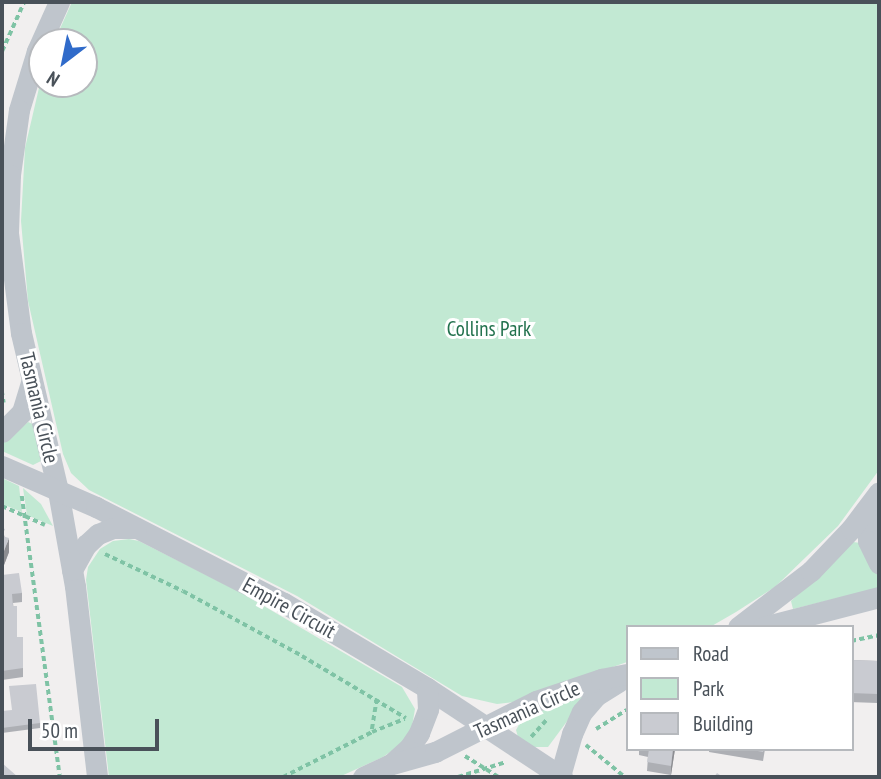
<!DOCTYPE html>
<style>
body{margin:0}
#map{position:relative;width:881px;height:779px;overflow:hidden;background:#f1efef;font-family:"PT Sans Narrow",sans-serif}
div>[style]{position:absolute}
.green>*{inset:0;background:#c2e9d3}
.path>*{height:3.5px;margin-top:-1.75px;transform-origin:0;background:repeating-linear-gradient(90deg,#7fc3a5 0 5px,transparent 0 8.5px)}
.minor>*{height:21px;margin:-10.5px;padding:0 10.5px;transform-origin:10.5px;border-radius:10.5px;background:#bfc5cc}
.wall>*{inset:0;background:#adafb4;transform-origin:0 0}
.shaded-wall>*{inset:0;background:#8d8e92}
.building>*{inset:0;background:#c9cbd1;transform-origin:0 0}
span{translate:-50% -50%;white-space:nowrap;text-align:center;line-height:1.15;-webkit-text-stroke:6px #fff;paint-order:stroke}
.park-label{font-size:21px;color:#23724e}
.street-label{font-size:21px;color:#495159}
.frame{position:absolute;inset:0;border:4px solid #495159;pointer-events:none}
.legend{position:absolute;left:626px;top:625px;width:228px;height:126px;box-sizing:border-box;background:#fff;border:2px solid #b6b9bd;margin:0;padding:9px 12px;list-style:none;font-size:21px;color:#495159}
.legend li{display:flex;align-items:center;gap:14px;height:35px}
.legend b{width:35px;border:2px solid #b6b9bd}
.north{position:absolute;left:28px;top:28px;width:70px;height:70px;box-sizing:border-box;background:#fff;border:2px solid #b6b9bd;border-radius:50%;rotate:212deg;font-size:19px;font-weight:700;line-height:28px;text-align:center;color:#495159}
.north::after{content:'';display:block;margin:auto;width:24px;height:32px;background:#306bca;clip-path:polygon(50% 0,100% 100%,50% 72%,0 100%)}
.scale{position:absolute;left:28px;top:719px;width:131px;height:32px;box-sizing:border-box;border:4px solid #495159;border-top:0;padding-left:9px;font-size:21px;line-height:24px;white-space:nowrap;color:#495159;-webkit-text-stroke:5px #fff;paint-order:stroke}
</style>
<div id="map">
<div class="green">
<div style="clip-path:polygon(72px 2px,879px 2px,879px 470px,838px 526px,775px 587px,736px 612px,710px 627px,627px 627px,627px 662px,513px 702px,497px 704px,462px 696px,297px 596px,89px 490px,71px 473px,63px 454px,28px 301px,21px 221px,25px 148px,42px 75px,42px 84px,84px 84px,84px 42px,54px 42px)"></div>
<div style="clip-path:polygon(28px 422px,35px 425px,43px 460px,33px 465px,2px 451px,4px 442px)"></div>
<div style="clip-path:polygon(2px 478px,19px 486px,22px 512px,2px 504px)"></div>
<div style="clip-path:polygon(23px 488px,41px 504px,53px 526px,27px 515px)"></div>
<div style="clip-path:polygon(129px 539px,139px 541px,238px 591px,402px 687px,415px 709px,410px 738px,383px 757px,339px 777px,109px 777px,86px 580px,88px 567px,100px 549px,113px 541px)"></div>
<div style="clip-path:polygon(853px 542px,861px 543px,879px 575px,879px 588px,793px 609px,791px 601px)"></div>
<div style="clip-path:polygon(582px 691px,585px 697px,548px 747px,533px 747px,518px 737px,516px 730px,521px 721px,534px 710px)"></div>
</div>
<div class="path">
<div style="left:2px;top:51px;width:54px;rotate:-65.8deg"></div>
<div style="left:2px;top:391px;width:12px;rotate:81deg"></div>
<div style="left:22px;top:496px;width:284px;rotate:82.3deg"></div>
<div style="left:2px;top:506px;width:47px;rotate:23.8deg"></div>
<div style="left:105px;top:554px;width:86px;rotate:25.4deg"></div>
<div style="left:183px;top:591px;width:136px;rotate:28.6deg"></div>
<div style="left:302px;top:656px;width:121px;rotate:30.8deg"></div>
<div style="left:851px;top:641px;width:29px;rotate:-12deg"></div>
<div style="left:377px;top:699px;width:33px;rotate:99deg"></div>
<div style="left:372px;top:732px;width:35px;rotate:-22deg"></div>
<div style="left:596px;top:729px;width:36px;rotate:-32deg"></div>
<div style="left:531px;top:737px;width:25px;rotate:-48deg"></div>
<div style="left:586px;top:745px;width:50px;rotate:39.4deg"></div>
<div style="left:465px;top:756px;width:40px;rotate:32deg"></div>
<div style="left:283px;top:777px;width:100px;rotate:-26.8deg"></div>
<div style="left:458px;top:777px;width:50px;rotate:-17.4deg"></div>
</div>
<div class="minor">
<div style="left:59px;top:2px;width:54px;rotate:114.2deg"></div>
<div style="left:37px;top:51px;width:62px;rotate:107deg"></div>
<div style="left:19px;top:110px;width:66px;rotate:97.9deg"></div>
<div style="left:10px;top:175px;width:58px;rotate:92deg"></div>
<div style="left:8px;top:233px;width:101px;rotate:82.6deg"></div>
<div style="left:21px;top:333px;width:162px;rotate:76.8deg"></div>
<div style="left:58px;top:491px;width:97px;rotate:79.9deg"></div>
<div style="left:75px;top:586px;width:192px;rotate:83.4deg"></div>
<div style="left:2px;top:432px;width:28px;rotate:-45deg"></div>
<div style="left:22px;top:412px;width:31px;rotate:-73deg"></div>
<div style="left:2px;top:466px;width:103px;rotate:23.6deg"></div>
<div style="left:96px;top:507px;width:211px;rotate:27.1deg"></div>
<div style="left:284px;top:603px;width:166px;rotate:30.7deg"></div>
<div style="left:427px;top:688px;width:162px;rotate:33.4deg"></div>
<div style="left:866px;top:510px;width:31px;rotate:86deg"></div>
<div style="left:868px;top:541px;width:25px;rotate:64deg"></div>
<div style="left:72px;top:570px;width:29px;rotate:-61deg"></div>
<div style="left:86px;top:545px;width:16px;rotate:-43deg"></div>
<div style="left:98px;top:534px;width:16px;rotate:-22deg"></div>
<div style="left:113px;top:528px;width:23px"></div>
<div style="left:738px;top:627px;width:92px;rotate:-37.5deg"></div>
<div style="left:811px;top:571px;width:58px;rotate:-46.4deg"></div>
<div style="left:851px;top:529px;width:46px;rotate:-52.9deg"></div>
<div style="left:763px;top:627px;width:120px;rotate:-14.5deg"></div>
<div style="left:391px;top:764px;width:24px;rotate:-42deg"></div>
<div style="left:409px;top:748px;width:18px;rotate:-56deg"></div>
<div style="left:419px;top:733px;width:26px;rotate:-69deg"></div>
<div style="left:428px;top:709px;width:21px;rotate:-93deg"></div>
<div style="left:560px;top:776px;width:44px;rotate:-74.1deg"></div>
<div style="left:572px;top:734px;width:24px;rotate:-66deg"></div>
<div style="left:582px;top:712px;width:23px;rotate:-49deg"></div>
<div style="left:597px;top:695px;width:26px;rotate:-32deg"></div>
<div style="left:363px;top:777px;width:29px;rotate:-25deg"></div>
<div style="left:389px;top:765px;width:48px;rotate:-15.8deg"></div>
<div style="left:435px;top:752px;width:113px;rotate:-26.8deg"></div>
<div style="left:536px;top:701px;width:69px;rotate:-18.7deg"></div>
<div style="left:601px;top:679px;width:26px;rotate:-11deg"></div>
</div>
<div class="wall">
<div style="clip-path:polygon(2px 528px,9px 552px,4px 565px,2px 564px)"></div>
<div style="clip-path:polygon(2px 575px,22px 593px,22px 602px,13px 603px,17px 637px,23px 637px,23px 677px,2px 680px)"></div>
<div style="left:851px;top:660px;width:28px;height:42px;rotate:2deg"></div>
<div style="clip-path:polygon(2px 711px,40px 723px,40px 728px,2px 733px)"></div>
<div style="clip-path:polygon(639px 749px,675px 749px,671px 775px,647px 771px,648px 757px,639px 755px)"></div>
<div style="clip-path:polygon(709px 749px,765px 749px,763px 761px,709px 752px)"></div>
</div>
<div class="shaded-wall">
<div style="clip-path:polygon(9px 538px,9px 552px,4px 565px,4px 551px)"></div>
<div style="clip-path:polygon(673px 749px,675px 749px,671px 775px,671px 766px)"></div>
</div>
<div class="building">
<div style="clip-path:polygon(2px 528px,5px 529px,2px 536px,9px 538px,4px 551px,2px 550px)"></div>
<div style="clip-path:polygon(19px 573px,22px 593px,12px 594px,13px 606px,17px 606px,17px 637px,23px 637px,23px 668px,2px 671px,2px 575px)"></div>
<div style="left:851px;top:660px;width:28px;height:33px;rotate:2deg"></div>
<div style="clip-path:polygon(36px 684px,40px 723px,2px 728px,2px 711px,12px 710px,9px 686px)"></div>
<div style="clip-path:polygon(649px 749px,673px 749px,671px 766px,647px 762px)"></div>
<div style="clip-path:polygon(747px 749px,764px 749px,763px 752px)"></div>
<div style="clip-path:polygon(2px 763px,18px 777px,2px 777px)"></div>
<div style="clip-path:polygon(717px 773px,723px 777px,714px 777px)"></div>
</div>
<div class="park-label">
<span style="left:489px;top:329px">Collins Park</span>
</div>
<div class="street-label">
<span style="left:39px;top:408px;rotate:77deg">Tasmania Circle</span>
<span style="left:289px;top:608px;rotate:29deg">Empire Circuit</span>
<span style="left:527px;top:710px;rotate:-24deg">Tasmania Circle</span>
</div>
<div class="frame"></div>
<ul class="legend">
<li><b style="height:9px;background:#bfc5cc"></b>Road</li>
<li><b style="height:19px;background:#c2e9d3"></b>Park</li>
<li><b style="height:19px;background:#c9cbd1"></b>Building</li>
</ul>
<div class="north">N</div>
<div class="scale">50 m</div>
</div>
